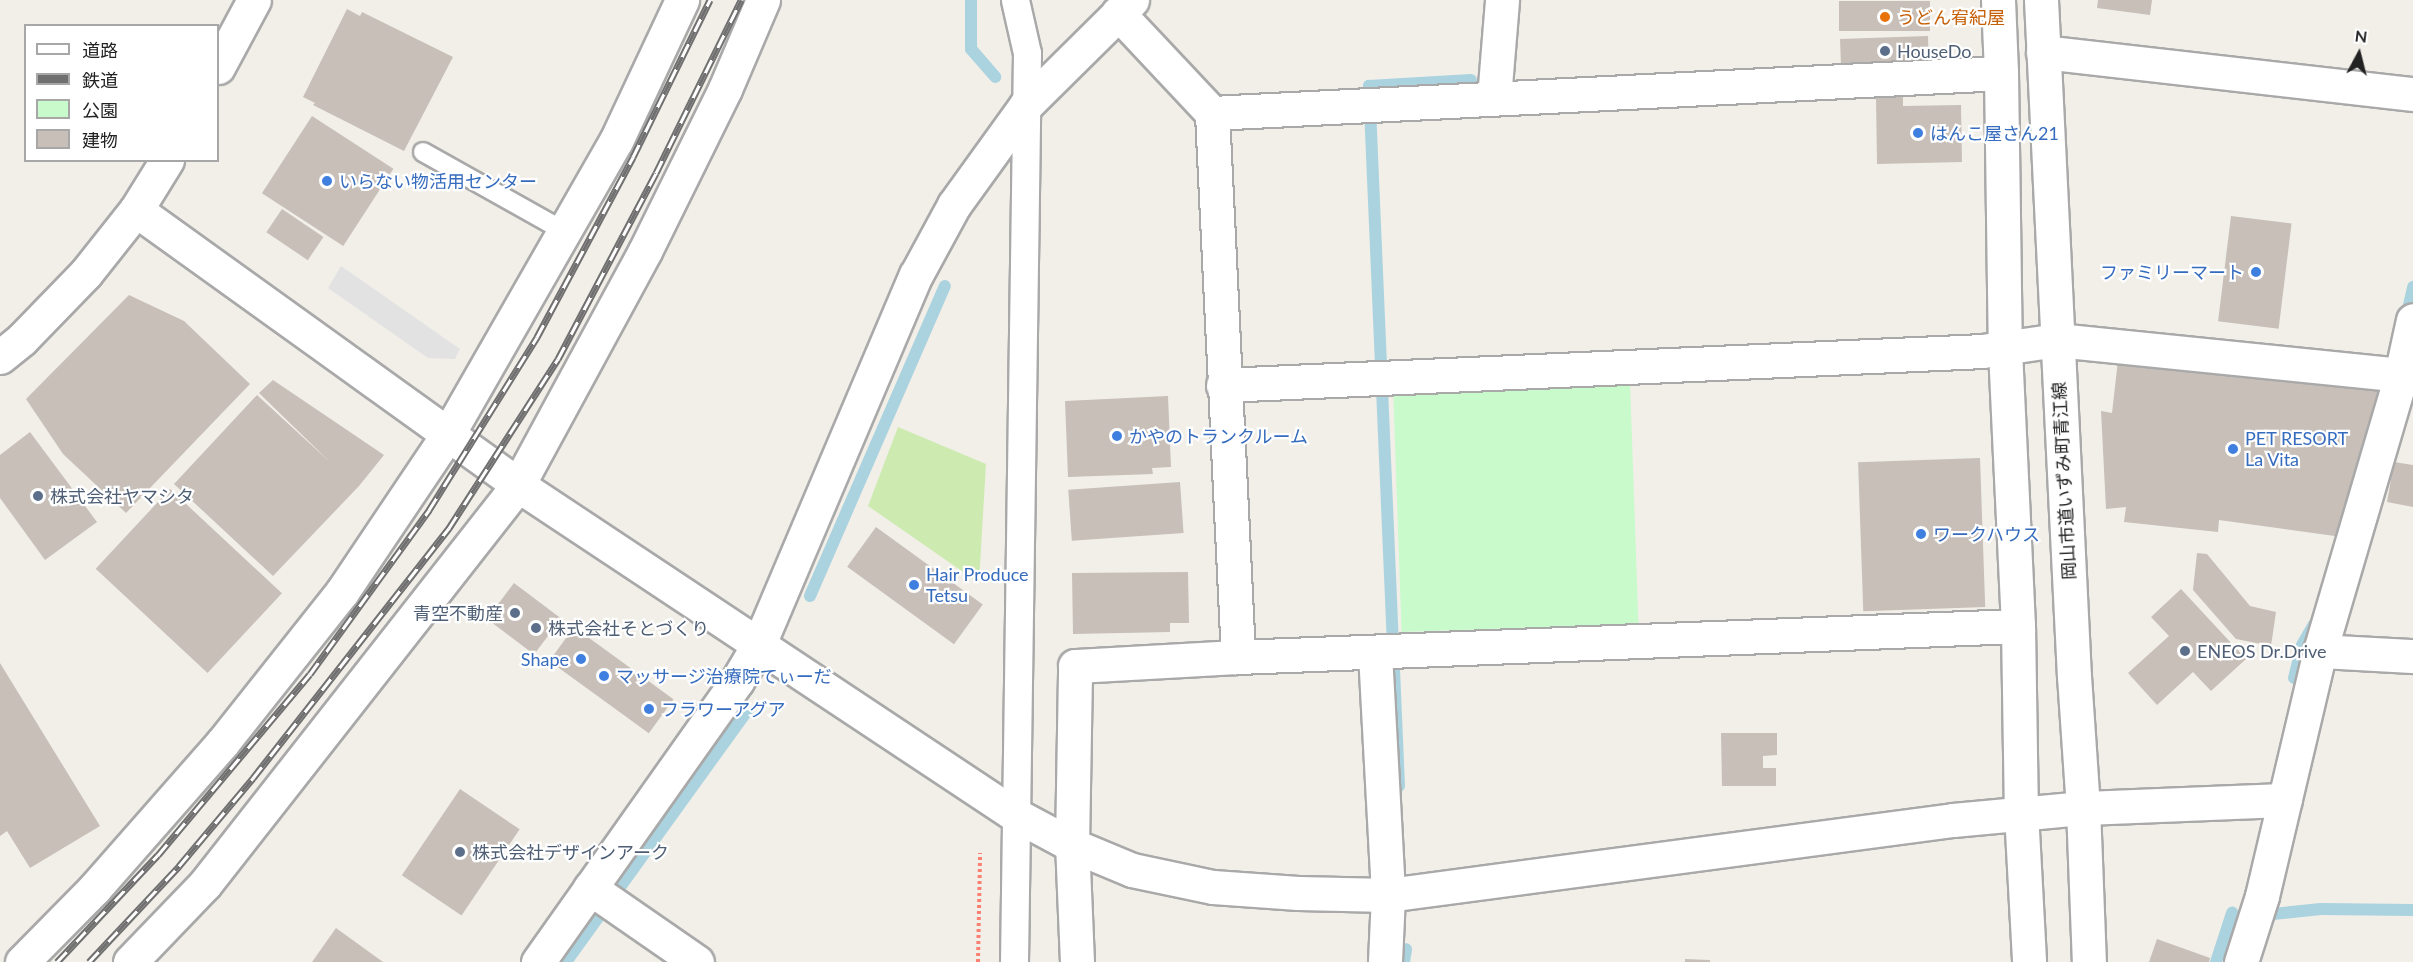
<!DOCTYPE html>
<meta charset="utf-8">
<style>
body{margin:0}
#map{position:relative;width:2413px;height:962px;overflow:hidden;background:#f2efe9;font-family:Lato,"Noto Sans JP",sans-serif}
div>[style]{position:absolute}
.grass>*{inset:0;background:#cdebb0}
.park>*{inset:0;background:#c8facc;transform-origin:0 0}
.parking>*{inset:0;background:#e2e2e2}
.stream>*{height:12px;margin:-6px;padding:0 6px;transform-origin:6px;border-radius:6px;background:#aad3df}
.building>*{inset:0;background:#c7bfb8;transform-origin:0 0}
.path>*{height:4px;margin-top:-2px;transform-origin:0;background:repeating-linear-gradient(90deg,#fa8072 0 3px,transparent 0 6px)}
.roads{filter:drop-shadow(2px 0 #a9a9a9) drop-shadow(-2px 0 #a9a9a9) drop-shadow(0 2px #a9a9a9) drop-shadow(0 -2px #a9a9a9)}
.service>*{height:18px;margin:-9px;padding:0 9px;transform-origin:9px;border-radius:9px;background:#fff}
.pedestrian>*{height:27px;margin:-13.5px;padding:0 13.5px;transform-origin:13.5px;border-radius:13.5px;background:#fff}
.minor>*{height:33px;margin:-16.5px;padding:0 16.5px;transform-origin:16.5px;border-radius:16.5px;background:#fff}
.tertiary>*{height:33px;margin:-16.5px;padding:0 16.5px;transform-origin:16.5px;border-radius:16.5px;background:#fff}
.rail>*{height:7px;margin-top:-3.5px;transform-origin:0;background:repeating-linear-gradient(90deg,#fff 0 14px,#707070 0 28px);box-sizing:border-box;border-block:2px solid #707070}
.dots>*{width:16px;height:16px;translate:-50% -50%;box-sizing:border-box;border:3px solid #fff;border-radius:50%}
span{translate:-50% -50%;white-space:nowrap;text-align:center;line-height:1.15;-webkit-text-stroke:4.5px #fff;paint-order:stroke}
.food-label{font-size:18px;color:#c56008}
.left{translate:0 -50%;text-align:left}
.service-label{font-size:18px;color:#4e5e75}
.right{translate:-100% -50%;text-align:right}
.shop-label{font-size:18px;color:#366cbe}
.street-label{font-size:18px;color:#222}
.legend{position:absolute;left:24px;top:24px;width:195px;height:138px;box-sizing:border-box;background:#fff;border:2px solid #a7a7a7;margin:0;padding:8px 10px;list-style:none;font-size:18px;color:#222}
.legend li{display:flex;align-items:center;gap:12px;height:30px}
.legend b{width:30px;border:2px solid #a7a7a7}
.north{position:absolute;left:2329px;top:24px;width:60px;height:60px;-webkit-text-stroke:4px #fff;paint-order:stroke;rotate:7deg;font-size:16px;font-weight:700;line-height:24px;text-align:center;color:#222}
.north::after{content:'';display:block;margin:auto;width:21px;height:27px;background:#222;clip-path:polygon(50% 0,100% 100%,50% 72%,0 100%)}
</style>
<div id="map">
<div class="grass">
<div style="clip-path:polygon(898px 427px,986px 464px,979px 583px,868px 506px)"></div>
</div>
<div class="park">
<div style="left:1630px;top:382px;width:242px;height:237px;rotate:88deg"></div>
</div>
<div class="parking">
<div style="clip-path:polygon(341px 266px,460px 349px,455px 359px,428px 358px,328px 288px)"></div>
</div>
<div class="stream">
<div style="left:971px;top:0;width:49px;rotate:90deg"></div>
<div style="left:971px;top:49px;width:37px;rotate:49deg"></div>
<div style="left:2406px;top:318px;width:32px;rotate:-77deg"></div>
<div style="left:810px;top:596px;width:338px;rotate:-66.5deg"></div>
<div style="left:2294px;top:678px;width:34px;rotate:-76deg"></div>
<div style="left:2302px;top:645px;width:24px;rotate:-60deg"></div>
<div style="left:1399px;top:786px;width:701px;rotate:-92.45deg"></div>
<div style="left:1369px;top:86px;width:102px;rotate:-3.4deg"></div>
<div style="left:2273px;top:914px;width:48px;rotate:-5.9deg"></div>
<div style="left:2321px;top:909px;width:92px;rotate:0.6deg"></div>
<div style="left:566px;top:962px;width:309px;rotate:-54.2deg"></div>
<div style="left:1404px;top:962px;width:13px;rotate:-81deg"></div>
<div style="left:2216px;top:962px;width:52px;rotate:-71.9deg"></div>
</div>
<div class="building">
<div style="clip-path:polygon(2098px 0,2152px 0,2150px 15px,2097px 8px)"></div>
<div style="left:1930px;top:1px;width:30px;height:91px;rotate:90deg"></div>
<div style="clip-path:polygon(347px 9px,360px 16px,362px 12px,453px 57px,404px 151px,313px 105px,315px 103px,303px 97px)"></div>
<div style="left:1928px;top:36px;width:29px;height:88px;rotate:88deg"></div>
<div style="clip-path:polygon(1876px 97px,1903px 97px,1903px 106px,1961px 105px,1962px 162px,1877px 164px)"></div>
<div style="left:312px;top:116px;width:97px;height:92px;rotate:33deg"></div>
<div style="left:282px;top:209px;width:50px;height:28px;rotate:34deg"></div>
<div style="left:2231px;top:216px;width:61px;height:106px;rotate:7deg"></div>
<div style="clip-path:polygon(129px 295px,184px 321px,250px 384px,126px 513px,63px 454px,26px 399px)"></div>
<div style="clip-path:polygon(2118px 360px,2379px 390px,2342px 537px,2219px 520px,2218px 532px,2124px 522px,2126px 507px,2106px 509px,2101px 411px,2112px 413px)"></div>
<div style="clip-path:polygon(273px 380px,384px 455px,359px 486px,273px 576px,174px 484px,257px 395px,331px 463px,259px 393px)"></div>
<div style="clip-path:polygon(1168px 396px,1171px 467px,1152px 468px,1153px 474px,1068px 477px,1065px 401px)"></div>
<div style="clip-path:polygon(30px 432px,97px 522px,45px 560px,0 498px,0 455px)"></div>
<div style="left:1980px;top:458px;width:149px;height:122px;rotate:88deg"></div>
<div style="clip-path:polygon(2394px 462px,2413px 465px,2413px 507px,2387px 502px)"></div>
<div style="left:1180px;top:482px;width:51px;height:112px;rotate:86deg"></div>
<div style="left:170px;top:489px;width:153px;height:109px;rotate:43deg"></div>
<div style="left:876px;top:527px;width:132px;height:49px;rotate:36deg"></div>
<div style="clip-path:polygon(2197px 553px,2207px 554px,2250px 606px,2276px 612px,2271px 646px,2236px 639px,2193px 590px)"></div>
<div style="clip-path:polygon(1188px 572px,1189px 623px,1170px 623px,1170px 632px,1073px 634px,1072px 573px)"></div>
<div style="left:514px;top:583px;width:59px;height:45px;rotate:37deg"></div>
<div style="clip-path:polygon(2181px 589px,2246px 659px,2211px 691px,2193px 672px,2157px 705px,2128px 673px,2169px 636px,2151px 617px)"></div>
<div style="left:574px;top:627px;width:123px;height:42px;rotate:36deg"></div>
<div style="clip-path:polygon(0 663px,100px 826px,30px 868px,7px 831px,0 836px)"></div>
<div style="clip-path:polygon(1721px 733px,1777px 733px,1777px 755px,1763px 756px,1763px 768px,1776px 768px,1776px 786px,1722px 786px)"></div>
<div style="left:460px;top:789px;width:72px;height:104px;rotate:34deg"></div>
<div style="clip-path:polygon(336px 928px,383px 962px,312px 962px)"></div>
<div style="clip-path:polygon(2157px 939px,2210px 958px,2209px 962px,2149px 962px)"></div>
<div style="clip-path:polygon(1685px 959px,1710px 960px,1710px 962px,1685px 962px)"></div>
</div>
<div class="path">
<div style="left:978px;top:962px;width:109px;rotate:-88.9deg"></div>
</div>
<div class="roads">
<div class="service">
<div style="left:423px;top:152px;width:162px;rotate:29.3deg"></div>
</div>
<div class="pedestrian">
<div style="left:1014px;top:962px;width:909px;rotate:-89.18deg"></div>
<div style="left:1027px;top:53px;width:54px;rotate:-102.8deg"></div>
</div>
<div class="minor">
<div style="left:1118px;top:13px;width:137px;rotate:46.8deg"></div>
<div style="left:1212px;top:113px;width:545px;rotate:87.26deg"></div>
<div style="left:2043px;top:52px;width:372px;rotate:6.5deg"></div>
<div style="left:1494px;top:98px;width:98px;rotate:-85.3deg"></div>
<div style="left:1212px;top:113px;width:790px;rotate:-2.9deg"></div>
<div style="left:1223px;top:385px;width:760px;rotate:-2.56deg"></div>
<div style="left:1982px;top:351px;width:76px;rotate:-8.3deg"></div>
<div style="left:2057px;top:340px;width:358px;rotate:5.8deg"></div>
<div style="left:2320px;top:651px;width:93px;rotate:3.1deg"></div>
<div style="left:1375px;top:653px;width:242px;rotate:86.9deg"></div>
<div style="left:1388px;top:895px;width:67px;rotate:92.6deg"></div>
<div style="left:2083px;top:808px;width:202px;rotate:-2.3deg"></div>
<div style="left:590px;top:888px;width:130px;rotate:34.7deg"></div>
<div style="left:22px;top:962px;width:103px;rotate:-45.4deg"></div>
<div style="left:94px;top:889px;width:196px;rotate:-48.7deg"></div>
<div style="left:223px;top:742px;width:191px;rotate:-51.6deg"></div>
<div style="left:342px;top:592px;width:190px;rotate:-56.1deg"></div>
<div style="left:448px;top:434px;width:338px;rotate:-60.2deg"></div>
<div style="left:616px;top:141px;width:156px;rotate:-64.9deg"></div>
<div style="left:130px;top:962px;width:108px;rotate:-46.1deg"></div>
<div style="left:205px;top:884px;width:507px;rotate:-51.89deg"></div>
<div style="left:518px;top:485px;width:266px;rotate:-61.5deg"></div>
<div style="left:645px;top:251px;width:181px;rotate:-63.7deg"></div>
<div style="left:725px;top:89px;width:97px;rotate:-66.9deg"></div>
<div style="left:1077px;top:962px;width:117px;rotate:-92.4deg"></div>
<div style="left:1072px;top:845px;width:179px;rotate:-89deg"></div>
<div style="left:1075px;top:666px;width:163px;rotate:-3.2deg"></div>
<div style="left:1238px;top:657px;width:781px;rotate:-2.28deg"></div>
<div style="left:2241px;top:962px;width:69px;rotate:-72.3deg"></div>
<div style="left:2262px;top:896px;width:252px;rotate:-76.7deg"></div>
<div style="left:2320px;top:651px;width:288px;rotate:-73.6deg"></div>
<div style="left:2401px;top:375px;width:56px;rotate:-77.7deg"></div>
</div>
<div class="tertiary">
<div style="left:1998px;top:0;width:73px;rotate:87.6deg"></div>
<div style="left:2001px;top:73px;width:277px;rotate:89.2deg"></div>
<div style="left:2005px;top:350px;width:276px;rotate:87.3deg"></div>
<div style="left:2018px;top:626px;width:186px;rotate:89.1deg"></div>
<div style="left:2021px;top:812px;width:150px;rotate:86.9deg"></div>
<div style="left:2041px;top:0;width:677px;rotate:87.21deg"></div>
<div style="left:2074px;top:676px;width:132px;rotate:86.1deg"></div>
<div style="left:2083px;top:808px;width:154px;rotate:87.8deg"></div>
<div style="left:218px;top:67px;width:76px;rotate:-61.8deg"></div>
<div style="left:136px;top:210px;width:471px;rotate:35.7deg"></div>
<div style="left:518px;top:485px;width:595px;rotate:33.56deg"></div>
<div style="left:1014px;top:814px;width:66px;rotate:28.1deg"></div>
<div style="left:1072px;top:845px;width:65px;rotate:22.6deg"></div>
<div style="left:1132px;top:870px;width:83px;rotate:11.9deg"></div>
<div style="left:1213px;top:887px;width:85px;rotate:4deg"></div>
<div style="left:1298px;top:893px;width:90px;rotate:1.3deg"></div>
<div style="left:1388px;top:895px;width:570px;rotate:-7.56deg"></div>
<div style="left:1953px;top:820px;width:131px;rotate:-5.3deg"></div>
<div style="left:0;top:357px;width:28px;rotate:-39deg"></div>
<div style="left:22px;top:339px;width:92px;rotate:-45.9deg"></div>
<div style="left:86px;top:273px;width:80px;rotate:-51.6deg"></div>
<div style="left:136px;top:210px;width:59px;rotate:-58.2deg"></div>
<div style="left:538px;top:962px;width:344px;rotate:-54.7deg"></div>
<div style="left:737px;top:681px;width:43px;rotate:-59.3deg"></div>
<div style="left:759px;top:644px;width:401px;rotate:-67deg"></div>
<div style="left:916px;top:275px;width:80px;rotate:-61.5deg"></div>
<div style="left:954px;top:205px;width:123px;rotate:-54.2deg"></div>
<div style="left:1026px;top:105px;width:149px;rotate:-44.7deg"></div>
</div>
</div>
<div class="rail">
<div style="left:57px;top:962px;width:147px;rotate:-46.7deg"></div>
<div style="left:158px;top:855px;width:236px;rotate:-50deg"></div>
<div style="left:310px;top:674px;width:203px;rotate:-54deg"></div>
<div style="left:429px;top:510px;width:204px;rotate:-58deg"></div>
<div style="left:537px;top:337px;width:204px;rotate:-61.9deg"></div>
<div style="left:633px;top:157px;width:175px;rotate:-63.9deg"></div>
<div style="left:89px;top:962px;width:132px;rotate:-46.8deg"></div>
<div style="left:179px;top:866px;width:115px;rotate:-49.9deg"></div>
<div style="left:253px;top:778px;width:318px;rotate:-51.9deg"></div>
<div style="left:449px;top:528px;width:201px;rotate:-57.2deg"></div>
<div style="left:558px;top:359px;width:210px;rotate:-62.2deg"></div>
<div style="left:656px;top:173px;width:193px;rotate:-63.8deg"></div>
</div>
<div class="dots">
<div style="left:1885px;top:17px;background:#e8710a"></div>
<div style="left:1885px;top:51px;background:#5c6f8a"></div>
<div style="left:1918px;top:133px;background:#3f7fe0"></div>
<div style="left:327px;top:181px;background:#3f7fe0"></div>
<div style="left:2256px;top:272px;background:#3f7fe0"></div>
<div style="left:1117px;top:436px;background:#3f7fe0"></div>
<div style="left:2233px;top:449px;background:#3f7fe0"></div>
<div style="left:38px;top:496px;background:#5c6f8a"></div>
<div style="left:1921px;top:534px;background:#3f7fe0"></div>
<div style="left:914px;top:585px;background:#3f7fe0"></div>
<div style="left:515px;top:613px;background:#5c6f8a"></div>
<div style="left:536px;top:628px;background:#5c6f8a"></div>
<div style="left:2185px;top:651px;background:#5c6f8a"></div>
<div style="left:581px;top:659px;background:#3f7fe0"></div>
<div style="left:604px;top:676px;background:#3f7fe0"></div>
<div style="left:649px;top:709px;background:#3f7fe0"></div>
<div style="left:460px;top:852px;background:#5c6f8a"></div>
</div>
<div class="food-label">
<span class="left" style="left:1897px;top:17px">うどん宥紀屋</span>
</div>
<div class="service-label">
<span class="left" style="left:1897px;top:51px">HouseDo</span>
<span class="left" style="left:50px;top:496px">株式会社ヤマシタ</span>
<span class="right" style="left:503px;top:613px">青空不動産</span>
<span class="left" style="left:548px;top:628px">株式会社そとづくり</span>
<span class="left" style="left:2197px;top:651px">ENEOS Dr.Drive</span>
<span class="left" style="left:472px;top:852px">株式会社デザインアーク</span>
</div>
<div class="shop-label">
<span class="left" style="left:1930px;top:133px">はんこ屋さん21</span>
<span class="left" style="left:339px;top:181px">いらない物活用センター</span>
<span class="right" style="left:2244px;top:272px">ファミリーマート</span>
<span class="left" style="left:1129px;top:436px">かやのトランクルーム</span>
<span class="left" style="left:2245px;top:449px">PET RESORT<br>La Vita</span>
<span class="left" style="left:1933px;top:534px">ワークハウス</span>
<span class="left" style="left:926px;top:585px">Hair Produce<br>Tetsu</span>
<span class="right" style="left:569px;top:659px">Shape</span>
<span class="left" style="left:616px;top:676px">マッサージ治療院てぃーだ</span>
<span class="left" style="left:661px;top:709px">フラワーアグア</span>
</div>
<div class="street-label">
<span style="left:2064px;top:481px;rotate:-93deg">岡山市道いずみ町青江線</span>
</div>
<ul class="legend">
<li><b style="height:8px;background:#fff"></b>道路</li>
<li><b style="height:8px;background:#707070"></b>鉄道</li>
<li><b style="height:16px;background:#c8facc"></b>公園</li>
<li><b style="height:16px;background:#c7bfb8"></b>建物</li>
</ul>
<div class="north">N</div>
</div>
